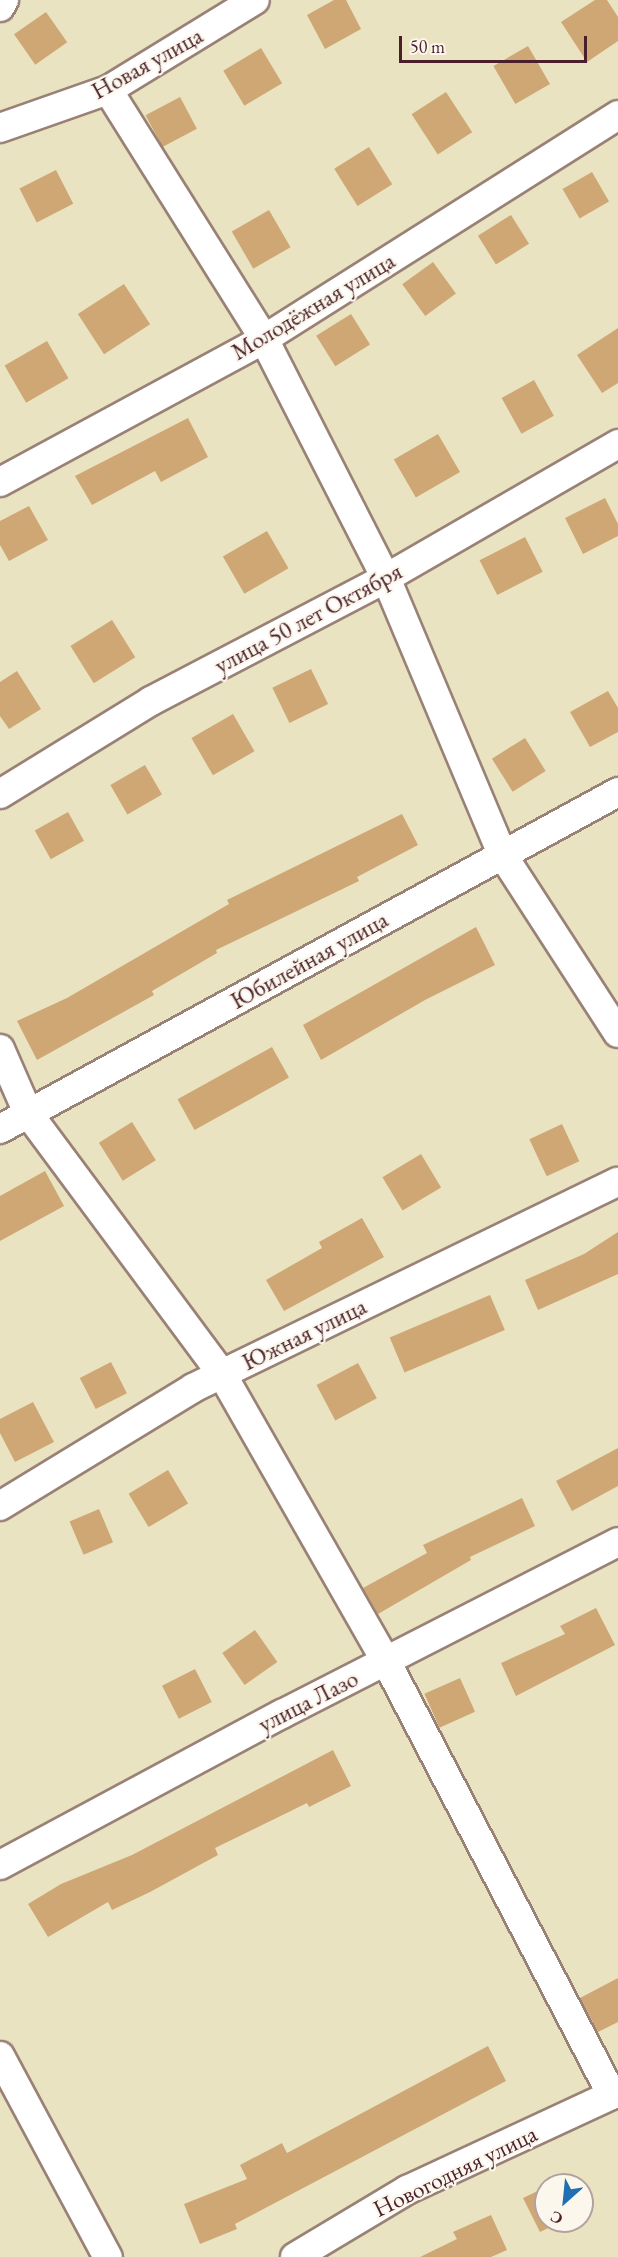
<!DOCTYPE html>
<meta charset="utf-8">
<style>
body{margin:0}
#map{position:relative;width:618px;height:2257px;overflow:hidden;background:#e9e3c2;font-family:"EB Garamond",serif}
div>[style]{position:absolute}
.building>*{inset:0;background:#cfa774;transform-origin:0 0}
.roads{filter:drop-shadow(2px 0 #9a8176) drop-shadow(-2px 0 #9a8176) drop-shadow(0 2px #9a8176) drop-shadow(0 -2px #9a8176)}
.minor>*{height:28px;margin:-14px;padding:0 14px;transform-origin:14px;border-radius:14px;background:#fff}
span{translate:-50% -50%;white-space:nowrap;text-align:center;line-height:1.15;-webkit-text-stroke:4.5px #fbf7ec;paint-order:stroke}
.street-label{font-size:24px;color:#4a1f2b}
.north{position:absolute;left:534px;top:2173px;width:60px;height:60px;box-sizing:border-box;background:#fbf7ec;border:2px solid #b4a19f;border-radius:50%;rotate:207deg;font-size:16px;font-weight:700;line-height:24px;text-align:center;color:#4a1f2b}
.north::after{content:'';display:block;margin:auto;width:21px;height:27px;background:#1f6fb2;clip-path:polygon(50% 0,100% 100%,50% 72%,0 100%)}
.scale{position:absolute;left:399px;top:36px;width:188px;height:27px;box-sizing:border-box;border:3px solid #4a1f2b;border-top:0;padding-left:8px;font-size:18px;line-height:21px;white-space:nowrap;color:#4a1f2b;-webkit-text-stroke:4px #fbf7ec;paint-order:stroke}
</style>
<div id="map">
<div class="building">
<div style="clip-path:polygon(334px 0,346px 0,361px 29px,325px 49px,307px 15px)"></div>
<div style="clip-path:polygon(595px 0,607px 0,618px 17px,618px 41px,587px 62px,561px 22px)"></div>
<div style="left:46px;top:12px;width:37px;height:39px;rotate:55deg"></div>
<div style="left:528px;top:46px;width:44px;height:40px;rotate:60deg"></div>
<div style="left:261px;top:48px;width:41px;height:44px;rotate:59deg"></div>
<div style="left:446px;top:92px;width:48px;height:41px;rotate:57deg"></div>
<div style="left:180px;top:97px;width:36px;height:39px;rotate:62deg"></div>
<div style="left:369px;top:147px;width:44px;height:41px;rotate:58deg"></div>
<div style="left:56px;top:170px;width:38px;height:41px;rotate:63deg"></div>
<div style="left:592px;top:172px;width:34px;height:34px;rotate:60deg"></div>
<div style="left:269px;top:210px;width:43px;height:43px;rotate:60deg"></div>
<div style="left:511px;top:215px;width:34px;height:39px;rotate:58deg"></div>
<div style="left:433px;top:262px;width:39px;height:38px;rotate:54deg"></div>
<div style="left:124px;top:284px;width:48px;height:55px;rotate:57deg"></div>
<div style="left:351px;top:314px;width:36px;height:41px;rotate:58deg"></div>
<div style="clip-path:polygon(618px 328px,618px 383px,602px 393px,577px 355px)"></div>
<div style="left:47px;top:341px;width:43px;height:49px;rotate:60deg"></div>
<div style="left:534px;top:380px;width:41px;height:37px;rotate:61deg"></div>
<div style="clip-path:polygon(188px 418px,208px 457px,161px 482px,155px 471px,92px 505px,75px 476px)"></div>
<div style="left:438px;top:434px;width:44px;height:51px;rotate:60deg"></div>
<div style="clip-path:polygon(605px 498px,618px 524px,618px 536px,583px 554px,565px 518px)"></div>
<div style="clip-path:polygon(29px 506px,48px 540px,9px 561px,0 545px,0 521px)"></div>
<div style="left:267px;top:531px;width:43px;height:51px;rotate:60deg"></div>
<div style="left:525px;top:537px;width:39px;height:51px;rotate:63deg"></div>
<div style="left:112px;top:620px;width:44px;height:49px;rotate:58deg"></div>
<div style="left:311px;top:669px;width:39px;height:43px;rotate:64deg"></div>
<div style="clip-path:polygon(17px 671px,41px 709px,9px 729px,0 716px,0 682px)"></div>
<div style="clip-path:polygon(608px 691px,618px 708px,618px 732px,590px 747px,570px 712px)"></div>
<div style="left:233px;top:714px;width:43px;height:48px;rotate:60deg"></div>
<div style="left:525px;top:738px;width:39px;height:39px;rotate:58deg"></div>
<div style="left:145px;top:765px;width:34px;height:40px;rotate:60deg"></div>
<div style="left:68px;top:812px;width:33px;height:38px;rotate:61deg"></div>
<div style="clip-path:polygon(402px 814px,418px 845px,357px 877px,359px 881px,216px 950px,217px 953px,152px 991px,154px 995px,37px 1060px,17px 1021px,67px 998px,229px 904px,227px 900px)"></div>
<div style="clip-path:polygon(476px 927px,495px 965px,425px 1000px,321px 1060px,303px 1025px)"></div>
<div style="left:272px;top:1047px;width:35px;height:108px;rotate:61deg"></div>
<div style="left:132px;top:1122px;width:45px;height:39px;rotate:58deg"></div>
<div style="left:562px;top:1124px;width:41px;height:36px;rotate:65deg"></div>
<div style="left:421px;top:1154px;width:39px;height:45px;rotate:59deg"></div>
<div style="clip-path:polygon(45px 1171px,64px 1206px,0 1241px,0 1196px)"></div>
<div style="clip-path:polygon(362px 1218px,384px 1257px,284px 1311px,266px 1280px,322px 1248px,319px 1242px)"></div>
<div style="clip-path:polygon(618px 1232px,618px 1274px,538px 1310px,525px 1280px,584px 1254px)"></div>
<div style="left:490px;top:1295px;width:38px;height:109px;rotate:67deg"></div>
<div style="left:111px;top:1362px;width:35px;height:35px;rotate:63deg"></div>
<div style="left:358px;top:1363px;width:40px;height:47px;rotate:62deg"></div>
<div style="clip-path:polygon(33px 1402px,54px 1442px,15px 1462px,0 1433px,0 1419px)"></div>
<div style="clip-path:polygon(618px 1448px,618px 1486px,572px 1511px,556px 1481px)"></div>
<div style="left:168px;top:1470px;width:39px;height:46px;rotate:59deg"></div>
<div style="clip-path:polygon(522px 1498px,535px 1526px,470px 1557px,471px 1560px,378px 1614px,363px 1588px,427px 1553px,423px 1545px)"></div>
<div style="left:99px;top:1509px;width:36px;height:32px;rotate:67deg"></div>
<div style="clip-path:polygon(596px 1608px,615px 1645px,516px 1696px,501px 1663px,565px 1634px,560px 1626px)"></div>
<div style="left:255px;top:1630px;width:39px;height:40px;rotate:55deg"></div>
<div style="left:195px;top:1669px;width:37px;height:37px;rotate:63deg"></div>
<div style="left:460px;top:1678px;width:37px;height:39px;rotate:66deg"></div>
<div style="clip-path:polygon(333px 1750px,351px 1786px,309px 1807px,307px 1803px,215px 1848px,218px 1855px,150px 1892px,112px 1910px,108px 1902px,48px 1937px,28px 1904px,61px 1884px,132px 1855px)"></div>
<div style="clip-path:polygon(618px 1978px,618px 2022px,598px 2032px,580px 1998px)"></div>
<div style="clip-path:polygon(488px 2046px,506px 2081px,235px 2224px,237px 2229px,200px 2244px,184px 2204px,247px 2179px,240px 2165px,282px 2143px,287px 2153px)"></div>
<div style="clip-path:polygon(546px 2187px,546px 2221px,563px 2221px,540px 2232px,523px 2198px)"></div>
<div style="clip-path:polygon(491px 2215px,507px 2250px,491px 2257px,420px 2257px,457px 2239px,453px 2232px)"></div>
</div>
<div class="roads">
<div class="minor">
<div style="left:0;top:7px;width:8px;rotate:-60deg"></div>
<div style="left:108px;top:90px;width:294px;rotate:57.9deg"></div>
<div style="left:264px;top:339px;width:268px;rotate:63deg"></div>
<div style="left:386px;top:578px;width:299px;rotate:67.2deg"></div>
<div style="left:502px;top:854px;width:213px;rotate:57.1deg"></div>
<div style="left:0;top:128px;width:114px;rotate:-19.4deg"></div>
<div style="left:108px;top:90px;width:172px;rotate:-31.5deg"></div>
<div style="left:0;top:482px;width:300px;rotate:-28.4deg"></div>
<div style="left:264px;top:339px;width:419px;rotate:-32.3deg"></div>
<div style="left:0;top:794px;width:177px;rotate:-31.6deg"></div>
<div style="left:151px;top:701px;width:265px;rotate:-27.6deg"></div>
<div style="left:386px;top:578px;width:268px;rotate:-30deg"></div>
<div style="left:0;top:1049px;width:70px;rotate:66.4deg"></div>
<div style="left:28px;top:1113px;width:325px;rotate:53.4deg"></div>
<div style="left:222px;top:1374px;width:331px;rotate:60.3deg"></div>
<div style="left:386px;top:1661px;width:489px;rotate:62.5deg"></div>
<div style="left:0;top:1129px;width:704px;rotate:-28.6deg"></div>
<div style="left:0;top:1506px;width:226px;rotate:-31.4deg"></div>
<div style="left:193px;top:1388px;width:472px;rotate:-25.9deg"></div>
<div style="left:0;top:1865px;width:320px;rotate:-28.2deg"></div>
<div style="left:282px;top:1714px;width:377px;rotate:-27.1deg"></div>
<div style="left:0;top:2056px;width:228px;rotate:61.8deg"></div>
<div style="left:295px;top:2257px;width:131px;rotate:-30.9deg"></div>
<div style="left:407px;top:2190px;width:233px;rotate:-24.9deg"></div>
</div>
</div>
<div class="street-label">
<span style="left:147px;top:63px;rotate:-29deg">Новая улица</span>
<span style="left:313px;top:306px;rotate:-31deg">Молодёжная улица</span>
<span style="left:308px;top:618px;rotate:-28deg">улица 50 лет Октября</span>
<span style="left:309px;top:960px;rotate:-29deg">Юбилейная улица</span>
<span style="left:304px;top:1334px;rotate:-26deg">Южная улица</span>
<span style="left:308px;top:1701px;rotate:-27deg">улица Лазо</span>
<span style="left:455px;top:2171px;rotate:-26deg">Новогодняя улица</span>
</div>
<div class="north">С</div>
<div class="scale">50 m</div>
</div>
